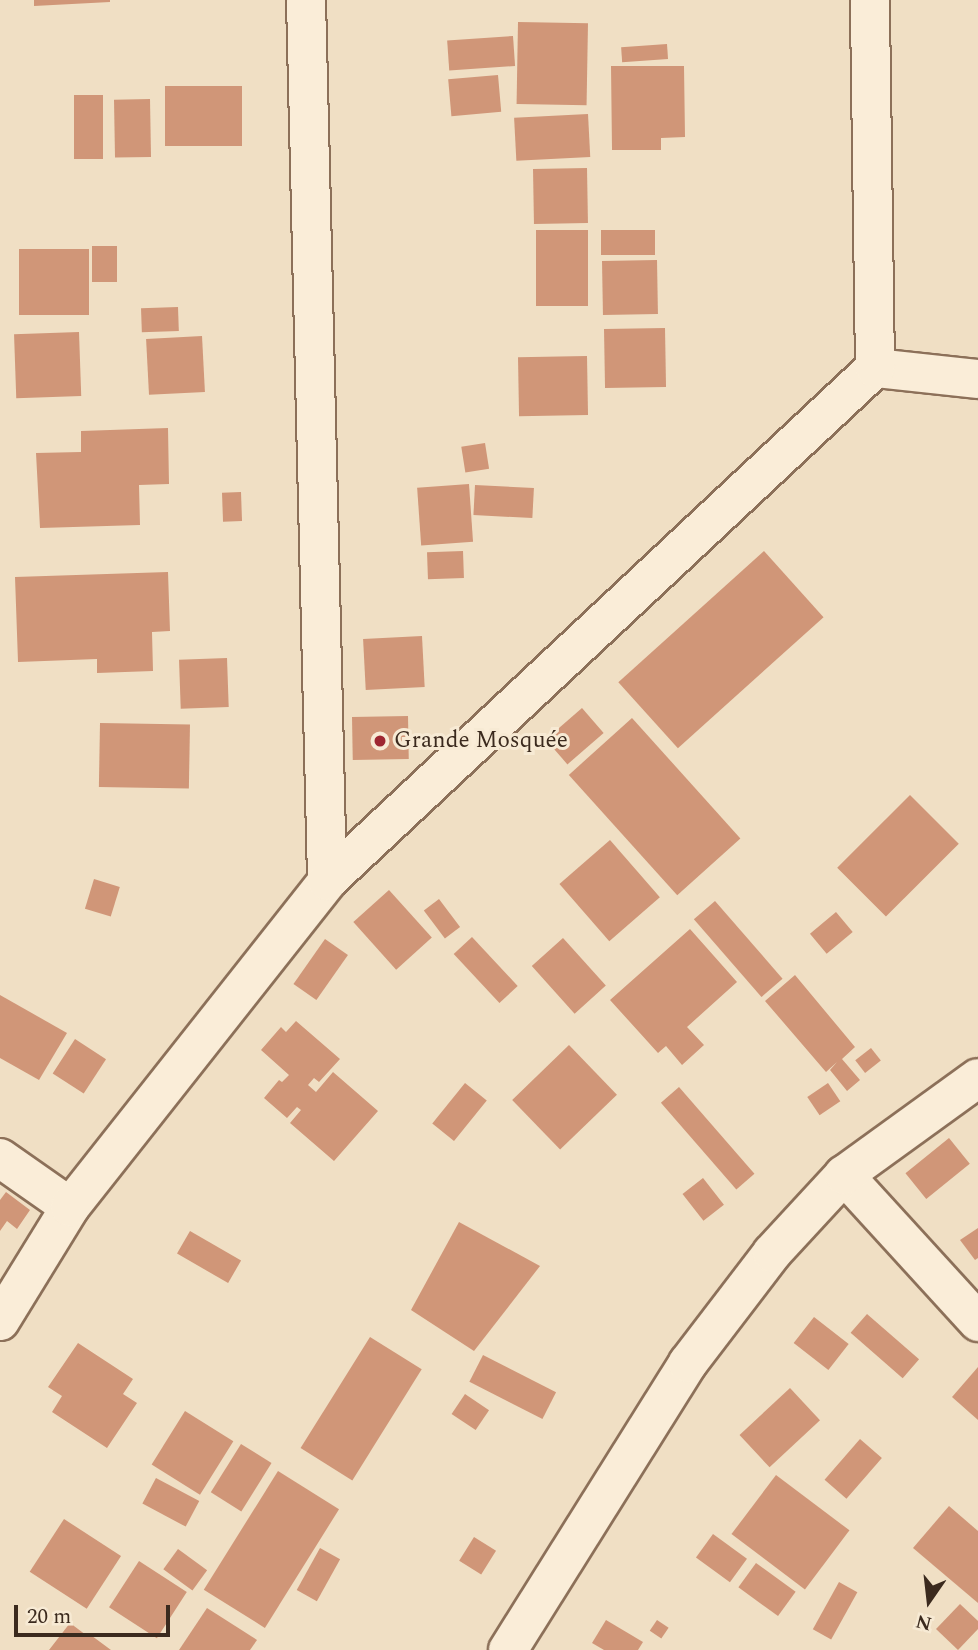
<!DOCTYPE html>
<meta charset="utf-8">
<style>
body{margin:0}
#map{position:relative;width:978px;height:1650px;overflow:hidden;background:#f0dfc4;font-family:Spectral,serif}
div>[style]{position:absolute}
.building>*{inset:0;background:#d09678;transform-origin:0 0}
.roads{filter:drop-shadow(2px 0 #8c7059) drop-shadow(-2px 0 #8c7059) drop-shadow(0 2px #8c7059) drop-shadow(0 -2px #8c7059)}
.minor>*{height:38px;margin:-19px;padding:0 19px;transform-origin:19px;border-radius:19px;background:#faedd8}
.dots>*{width:19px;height:19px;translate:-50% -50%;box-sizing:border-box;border:4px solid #f7ead4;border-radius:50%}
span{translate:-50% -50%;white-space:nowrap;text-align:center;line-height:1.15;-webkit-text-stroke:6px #f7ead4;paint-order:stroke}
.poi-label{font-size:23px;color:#3b2a1e}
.left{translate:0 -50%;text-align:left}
.north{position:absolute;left:894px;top:1566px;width:70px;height:70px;-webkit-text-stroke:5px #f7ead4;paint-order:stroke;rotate:194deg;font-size:19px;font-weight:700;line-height:28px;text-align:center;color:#3b2a1e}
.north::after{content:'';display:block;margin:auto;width:24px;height:32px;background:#3b2a1e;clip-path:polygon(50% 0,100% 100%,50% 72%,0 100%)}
.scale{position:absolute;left:14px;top:1605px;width:156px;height:32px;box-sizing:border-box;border:4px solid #3b2a1e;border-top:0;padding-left:9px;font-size:21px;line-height:24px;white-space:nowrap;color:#3b2a1e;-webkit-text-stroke:5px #f7ead4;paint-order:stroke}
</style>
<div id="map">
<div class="building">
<div style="clip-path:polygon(34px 0,110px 0,110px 2px,34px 6px)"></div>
<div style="left:518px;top:22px;width:70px;height:82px;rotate:1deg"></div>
<div style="left:513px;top:36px;width:30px;height:66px;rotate:86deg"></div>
<div style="left:667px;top:44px;width:15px;height:46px;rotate:86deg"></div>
<div style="clip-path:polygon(611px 66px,684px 66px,685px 137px,661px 138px,661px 150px,612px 150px)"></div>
<div style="left:498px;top:75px;width:37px;height:50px;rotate:85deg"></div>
<div style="left:242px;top:86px;width:60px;height:77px;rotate:90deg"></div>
<div style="left:74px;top:95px;width:29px;height:64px"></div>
<div style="left:150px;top:99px;width:58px;height:36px;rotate:89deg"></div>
<div style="left:588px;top:114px;width:43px;height:74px;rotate:87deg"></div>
<div style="left:587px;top:168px;width:55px;height:54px;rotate:89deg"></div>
<div style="left:536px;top:230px;width:52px;height:76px"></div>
<div style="left:601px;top:230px;width:54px;height:25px"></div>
<div style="left:92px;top:246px;width:25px;height:36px"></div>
<div style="left:19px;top:249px;width:70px;height:66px"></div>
<div style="left:657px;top:260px;width:54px;height:55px;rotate:89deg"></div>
<div style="left:178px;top:307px;width:24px;height:37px;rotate:88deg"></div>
<div style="left:665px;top:328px;width:59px;height:61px;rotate:89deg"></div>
<div style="left:79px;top:332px;width:64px;height:65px;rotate:88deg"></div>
<div style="left:202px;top:336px;width:56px;height:56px;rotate:87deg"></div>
<div style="left:587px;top:356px;width:59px;height:69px;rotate:89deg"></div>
<div style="clip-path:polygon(168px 428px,169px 484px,139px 485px,140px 525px,40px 528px,36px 453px,81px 452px,81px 431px)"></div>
<div style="left:485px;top:443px;width:26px;height:24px;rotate:81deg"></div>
<div style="left:469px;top:484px;width:58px;height:52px;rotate:86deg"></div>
<div style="left:475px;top:485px;width:59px;height:30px;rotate:3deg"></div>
<div style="left:241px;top:492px;width:29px;height:19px;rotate:88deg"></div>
<div style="left:463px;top:551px;width:27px;height:36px;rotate:88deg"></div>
<div style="left:764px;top:551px;width:89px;height:196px;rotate:48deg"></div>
<div style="clip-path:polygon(168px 572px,170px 631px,152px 632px,153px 671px,97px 673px,97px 659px,18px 662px,15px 577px)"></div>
<div style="left:422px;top:636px;width:51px;height:59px;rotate:87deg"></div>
<div style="left:227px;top:658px;width:49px;height:48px;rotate:88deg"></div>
<div style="left:582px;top:708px;width:33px;height:48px;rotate:49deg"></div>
<div style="left:408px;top:716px;width:43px;height:56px;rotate:89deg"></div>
<div style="left:632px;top:718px;width:162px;height:85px;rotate:48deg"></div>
<div style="left:100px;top:723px;width:90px;height:64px;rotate:1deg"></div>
<div style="left:910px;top:795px;width:69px;height:103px;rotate:45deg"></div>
<div style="left:610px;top:840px;width:76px;height:67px;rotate:49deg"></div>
<div style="left:94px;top:879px;width:27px;height:31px;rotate:17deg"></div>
<div style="left:389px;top:890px;width:64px;height:48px;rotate:48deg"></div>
<div style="left:439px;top:899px;width:35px;height:19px;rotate:53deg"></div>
<div style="left:715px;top:901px;width:103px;height:28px;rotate:49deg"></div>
<div style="left:836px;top:912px;width:26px;height:34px;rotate:50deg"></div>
<div style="clip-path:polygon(690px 929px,737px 982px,687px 1027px,704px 1045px,682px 1065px,666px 1046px,658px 1053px,610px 1000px)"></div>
<div style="left:472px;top:937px;width:67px;height:25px;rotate:47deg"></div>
<div style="left:563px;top:938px;width:64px;height:42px;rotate:48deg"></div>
<div style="left:325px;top:939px;width:28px;height:55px;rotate:35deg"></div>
<div style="clip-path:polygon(795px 975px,855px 1047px,842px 1059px,860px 1080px,847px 1091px,830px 1070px,837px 1062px,826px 1072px,765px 1001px)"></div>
<div style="clip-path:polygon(0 995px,67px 1033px,39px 1080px,0 1058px)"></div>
<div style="clip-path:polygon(296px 1021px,340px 1059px,319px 1082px,314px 1078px,308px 1085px,316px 1092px,333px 1072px,378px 1111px,334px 1161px,290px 1123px,301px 1110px,297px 1107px,287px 1118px,264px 1098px,279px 1080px,282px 1082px,289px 1075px,261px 1050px,281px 1027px,286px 1032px)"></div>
<div style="left:75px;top:1039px;width:37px;height:41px;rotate:33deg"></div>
<div style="left:569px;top:1045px;width:69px;height:79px;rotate:46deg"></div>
<div style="left:871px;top:1048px;width:16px;height:20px;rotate:52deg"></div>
<div style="left:465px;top:1083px;width:28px;height:52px;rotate:39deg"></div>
<div style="left:828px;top:1083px;width:22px;height:25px;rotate:56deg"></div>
<div style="left:679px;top:1087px;width:115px;height:24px;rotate:49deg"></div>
<div style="left:949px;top:1138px;width:33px;height:56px;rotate:51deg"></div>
<div style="left:703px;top:1178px;width:34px;height:26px;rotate:52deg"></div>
<div style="clip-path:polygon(6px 1192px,30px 1210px,17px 1229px,7px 1221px,0 1231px,0 1200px)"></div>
<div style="clip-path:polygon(459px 1222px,540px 1266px,474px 1351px,411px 1310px)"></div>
<div style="clip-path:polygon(978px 1228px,978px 1258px,975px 1260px,960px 1240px)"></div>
<div style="left:190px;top:1231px;width:59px;height:26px;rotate:30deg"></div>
<div style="left:867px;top:1314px;width:69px;height:25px;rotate:41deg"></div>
<div style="left:814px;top:1317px;width:44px;height:33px;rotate:38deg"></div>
<div style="left:370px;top:1337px;width:61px;height:131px;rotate:32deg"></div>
<div style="clip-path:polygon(78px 1343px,133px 1379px,123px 1394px,137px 1403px,107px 1448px,52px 1412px,62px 1396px,48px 1387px)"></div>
<div style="left:483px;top:1355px;width:82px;height:30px;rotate:27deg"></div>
<div style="clip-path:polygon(978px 1367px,978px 1420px,952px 1397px)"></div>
<div style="left:790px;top:1388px;width:44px;height:69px;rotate:47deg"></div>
<div style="left:465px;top:1394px;width:29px;height:24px;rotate:34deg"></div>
<div style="left:185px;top:1411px;width:57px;height:63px;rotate:32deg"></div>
<div style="left:860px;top:1439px;width:29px;height:54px;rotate:41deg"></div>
<div style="left:241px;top:1444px;width:36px;height:57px;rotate:32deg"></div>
<div style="left:278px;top:1471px;width:72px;height:140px;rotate:32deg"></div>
<div style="left:776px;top:1475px;width:92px;height:74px;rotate:37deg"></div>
<div style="left:156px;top:1478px;width:49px;height:29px;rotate:28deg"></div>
<div style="clip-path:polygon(949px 1506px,978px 1531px,978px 1603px,913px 1548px)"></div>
<div style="left:64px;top:1519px;width:68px;height:63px;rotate:33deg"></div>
<div style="left:713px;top:1534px;width:42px;height:29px;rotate:36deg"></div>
<div style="left:474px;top:1537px;width:26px;height:28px;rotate:32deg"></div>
<div style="left:320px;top:1548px;width:23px;height:48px;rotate:29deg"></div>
<div style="left:178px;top:1549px;width:36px;height:25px;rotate:36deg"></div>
<div style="left:139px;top:1561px;width:57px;height:55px;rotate:33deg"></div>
<div style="left:756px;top:1563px;width:49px;height:30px;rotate:36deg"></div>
<div style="left:839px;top:1582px;width:21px;height:54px;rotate:29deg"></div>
<div style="clip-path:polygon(960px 1604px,978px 1621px,978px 1629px,958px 1650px,936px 1629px)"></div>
<div style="clip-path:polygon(207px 1608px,257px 1640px,250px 1650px,179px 1650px)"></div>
<div style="clip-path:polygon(606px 1620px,643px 1642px,638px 1650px,604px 1650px,592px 1643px)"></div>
<div style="left:657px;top:1620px;width:14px;height:13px;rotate:34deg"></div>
<div style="clip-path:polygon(70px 1623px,86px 1635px,88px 1633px,111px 1650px,49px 1650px)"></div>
</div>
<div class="roads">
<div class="minor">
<div style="left:306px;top:0;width:881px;rotate:88.63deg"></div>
<div style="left:875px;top:368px;width:104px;rotate:6.1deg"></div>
<div style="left:0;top:1158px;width:85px;rotate:35deg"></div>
<div style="left:844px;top:1175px;width:199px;rotate:47.6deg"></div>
<div style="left:0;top:1321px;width:134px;rotate:-58.4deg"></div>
<div style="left:70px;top:1207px;width:415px;rotate:-51.7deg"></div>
<div style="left:327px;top:881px;width:751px;rotate:-43.11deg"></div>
<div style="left:875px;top:368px;width:368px;rotate:-90.8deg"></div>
<div style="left:508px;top:1650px;width:339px;rotate:-57.9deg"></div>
<div style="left:688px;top:1363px;width:138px;rotate:-52.6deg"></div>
<div style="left:772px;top:1253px;width:106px;rotate:-47.3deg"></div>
<div style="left:844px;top:1175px;width:165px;rotate:-35.9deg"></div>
</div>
</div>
<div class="dots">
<div style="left:380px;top:741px;background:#9e2731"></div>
</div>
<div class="poi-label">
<span class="left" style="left:394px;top:741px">Grande Mosquée</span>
</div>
<div class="north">N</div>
<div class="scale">20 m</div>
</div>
